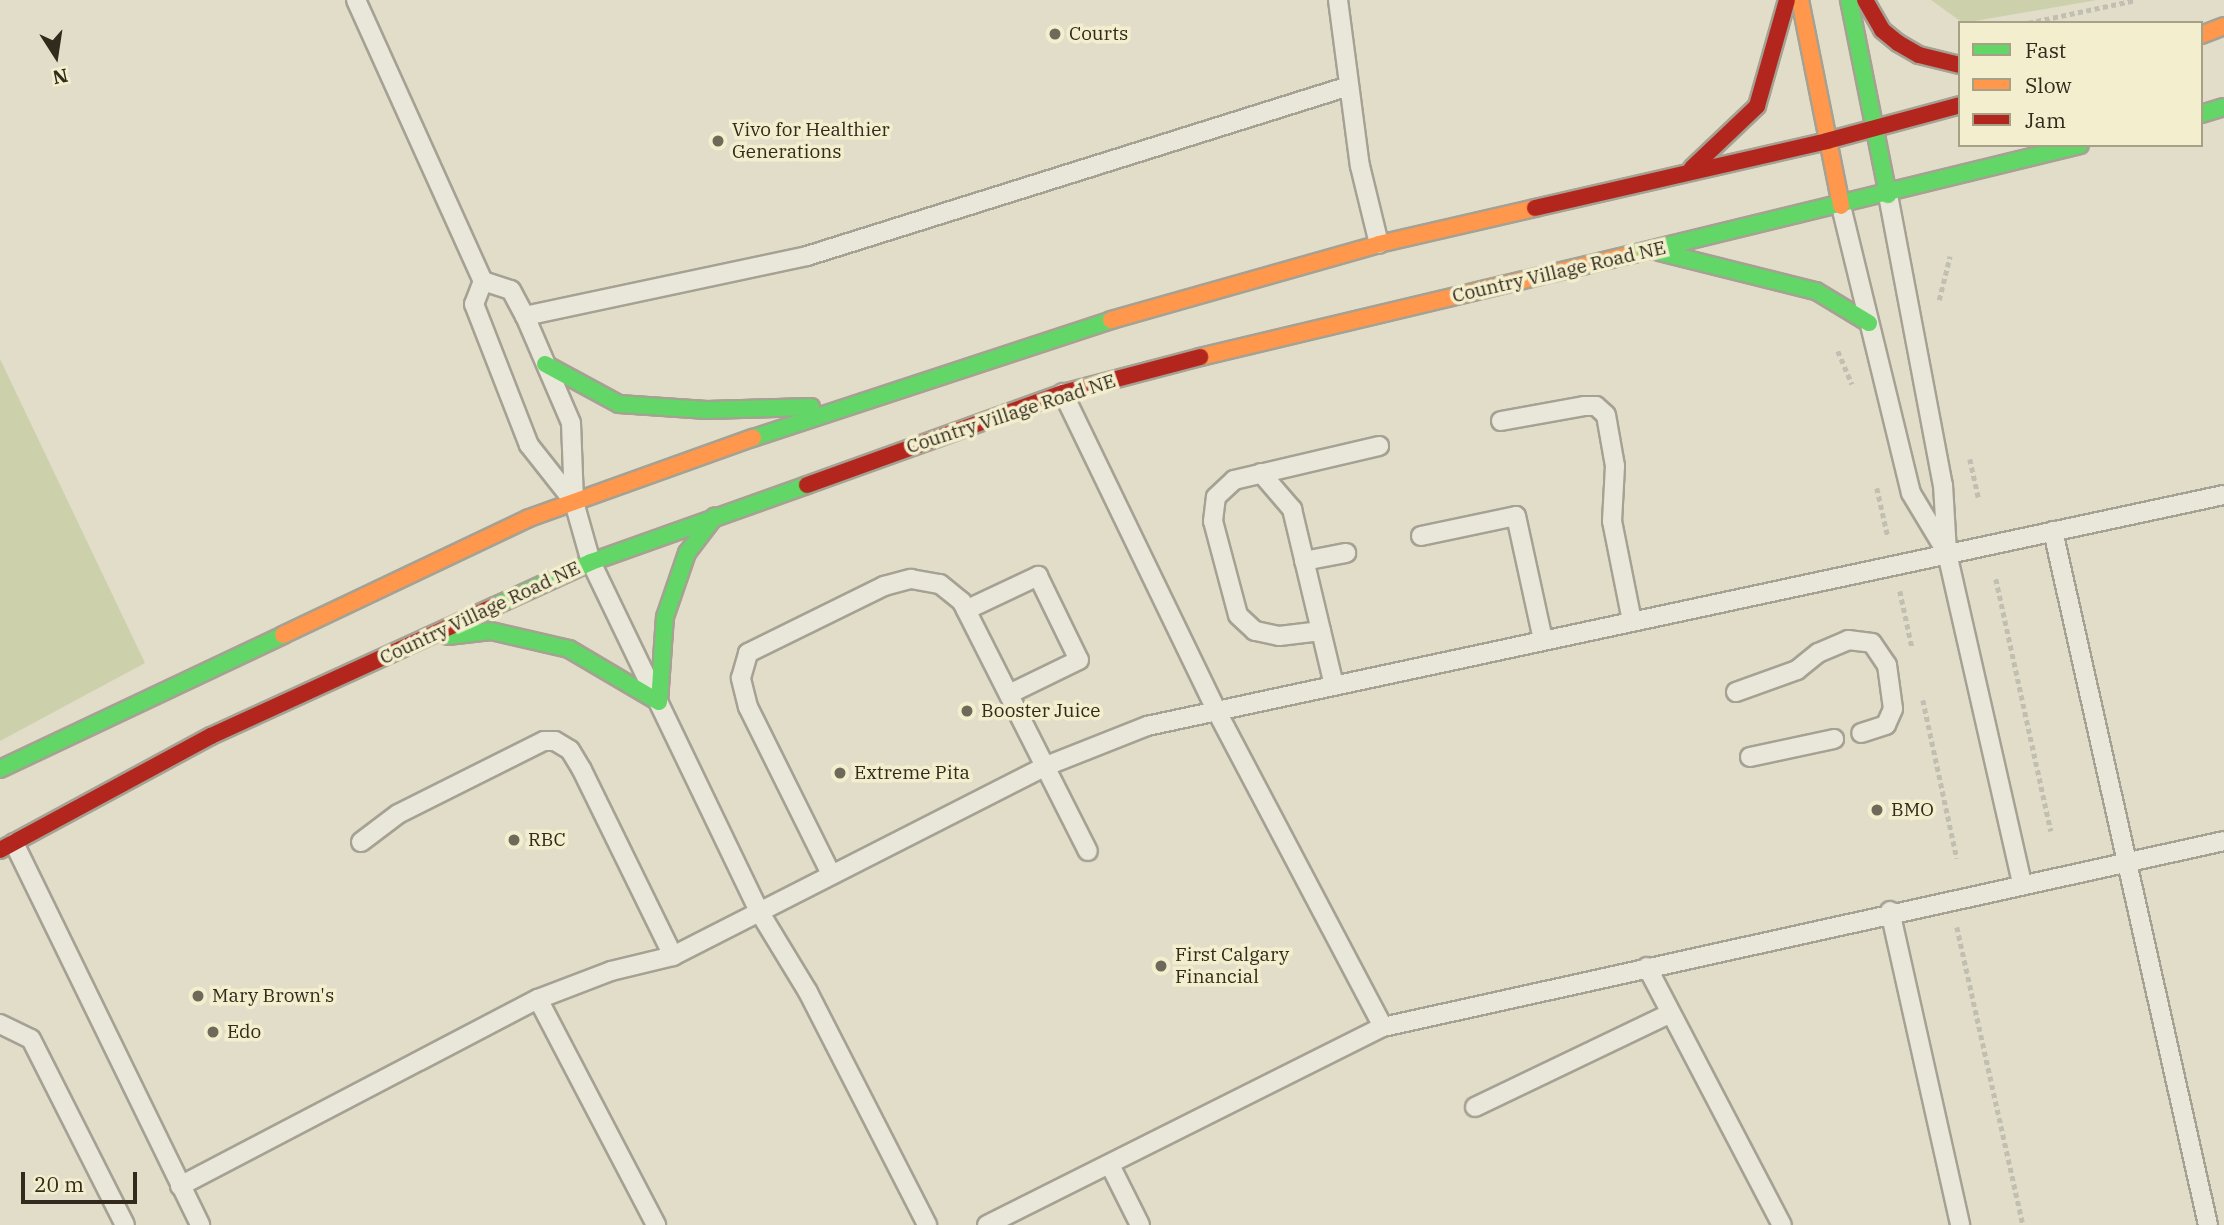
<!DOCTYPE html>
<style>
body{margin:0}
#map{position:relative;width:2224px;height:1225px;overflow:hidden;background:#e1ddc9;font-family:"IBM Plex Serif",serif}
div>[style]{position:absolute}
.green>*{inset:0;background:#ccd1ac}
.path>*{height:4.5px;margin-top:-2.25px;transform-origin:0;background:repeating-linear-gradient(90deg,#c1beb2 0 5px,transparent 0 8.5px)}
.roads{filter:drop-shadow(2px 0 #a5a193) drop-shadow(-2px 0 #a5a193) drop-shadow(0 2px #a5a193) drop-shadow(0 -2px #a5a193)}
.lane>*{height:18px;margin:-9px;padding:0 9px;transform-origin:9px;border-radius:9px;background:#e9e6da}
.fast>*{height:16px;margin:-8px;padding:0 8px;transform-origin:8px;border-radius:8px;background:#63d668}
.slow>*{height:16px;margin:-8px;padding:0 8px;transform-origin:8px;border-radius:8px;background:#ff974d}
.jam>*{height:16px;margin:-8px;padding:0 8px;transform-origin:8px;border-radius:8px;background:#b3261e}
.dots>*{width:19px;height:19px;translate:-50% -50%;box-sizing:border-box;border:4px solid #f3eece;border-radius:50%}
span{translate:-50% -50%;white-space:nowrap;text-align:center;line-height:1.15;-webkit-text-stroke:7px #f3eece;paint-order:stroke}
.poi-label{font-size:19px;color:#322a1c}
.left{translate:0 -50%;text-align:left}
.street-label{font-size:19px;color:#322a1c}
.legend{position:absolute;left:1958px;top:21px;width:245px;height:126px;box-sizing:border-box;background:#f3eece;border:2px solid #a6a087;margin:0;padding:9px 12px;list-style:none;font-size:21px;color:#322a1c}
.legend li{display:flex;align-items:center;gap:14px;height:35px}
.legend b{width:35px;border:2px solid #a6a087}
.north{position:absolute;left:21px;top:21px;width:70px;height:70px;-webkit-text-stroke:5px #f3eece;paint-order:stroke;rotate:168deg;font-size:19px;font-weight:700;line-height:28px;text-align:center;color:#322a1c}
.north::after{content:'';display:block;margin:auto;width:24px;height:32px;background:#322a1c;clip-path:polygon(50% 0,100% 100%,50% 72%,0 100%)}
.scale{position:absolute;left:21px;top:1172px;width:116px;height:32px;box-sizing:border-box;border:4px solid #322a1c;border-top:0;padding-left:9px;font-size:21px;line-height:24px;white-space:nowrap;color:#322a1c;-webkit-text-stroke:5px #f3eece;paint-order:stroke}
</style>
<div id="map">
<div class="green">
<div style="clip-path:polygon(1931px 0,2097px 0,1963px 23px)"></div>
<div style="clip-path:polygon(0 359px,145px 663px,0 741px)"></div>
</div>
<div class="path">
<div style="left:2028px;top:23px;width:110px;rotate:-12deg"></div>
<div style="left:1939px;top:300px;width:45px;rotate:-76deg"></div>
<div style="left:1838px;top:351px;width:36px;rotate:67deg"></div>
<div style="left:1970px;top:459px;width:42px;rotate:77.6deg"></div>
<div style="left:1877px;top:488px;width:50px;rotate:77.3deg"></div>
<div style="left:1996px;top:579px;width:258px;rotate:77.7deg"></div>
<div style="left:1900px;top:591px;width:57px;rotate:77.9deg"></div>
<div style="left:1923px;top:700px;width:162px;rotate:77.9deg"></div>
<div style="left:1957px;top:927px;width:305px;rotate:77.5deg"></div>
</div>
<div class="roads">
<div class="lane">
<div style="left:356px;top:0;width:308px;rotate:65.7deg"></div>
<div style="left:483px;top:281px;width:25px;rotate:111deg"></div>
<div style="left:474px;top:304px;width:151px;rotate:68.7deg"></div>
<div style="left:529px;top:445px;width:73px;rotate:51.7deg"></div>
<div style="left:1338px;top:0;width:167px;rotate:82.5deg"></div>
<div style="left:1360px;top:166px;width:80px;rotate:76.3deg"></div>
<div style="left:1888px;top:195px;width:295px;rotate:79.3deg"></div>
<div style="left:1943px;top:485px;width:68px;rotate:86.6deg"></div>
<div style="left:1947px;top:553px;width:338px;rotate:77.2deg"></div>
<div style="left:1841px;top:206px;width:295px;rotate:76.3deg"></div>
<div style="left:1911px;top:493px;width:64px;rotate:59deg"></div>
<div style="left:483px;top:281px;width:29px;rotate:18deg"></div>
<div style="left:511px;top:290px;width:30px;rotate:62deg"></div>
<div style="left:525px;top:316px;width:116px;rotate:66.7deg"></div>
<div style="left:571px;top:423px;width:79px;rotate:87.8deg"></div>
<div style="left:574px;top:502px;width:62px;rotate:74.2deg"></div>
<div style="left:591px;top:562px;width:390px;rotate:64.3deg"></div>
<div style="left:760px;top:913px;width:92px;rotate:58.7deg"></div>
<div style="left:808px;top:992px;width:262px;rotate:62.9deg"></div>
<div style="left:525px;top:316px;width:288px;rotate:-12deg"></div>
<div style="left:807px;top:256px;width:568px;rotate:-17.41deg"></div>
<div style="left:1063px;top:393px;width:352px;rotate:64.2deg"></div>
<div style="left:1216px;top:710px;width:358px;rotate:62.2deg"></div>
<div style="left:1501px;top:421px;width:84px;rotate:-10.2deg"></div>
<div style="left:1584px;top:406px;width:12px"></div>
<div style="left:1596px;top:406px;width:13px;rotate:42deg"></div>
<div style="left:1606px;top:415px;width:52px;rotate:80deg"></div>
<div style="left:1615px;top:466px;width:55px;rotate:93.1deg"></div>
<div style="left:1612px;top:521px;width:102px;rotate:78.7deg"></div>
<div style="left:1261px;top:473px;width:48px;rotate:49.3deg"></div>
<div style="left:1292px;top:509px;width:181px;rotate:76.6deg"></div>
<div style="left:2053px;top:531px;width:711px;rotate:77.41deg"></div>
<div style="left:1421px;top:536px;width:97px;rotate:-11.9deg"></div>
<div style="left:1516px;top:516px;width:127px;rotate:77.7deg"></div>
<div style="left:1304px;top:561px;width:43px;rotate:-10.8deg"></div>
<div style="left:966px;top:610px;width:80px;rotate:-25.3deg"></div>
<div style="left:1038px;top:576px;width:93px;rotate:64deg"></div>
<div style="left:1079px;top:660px;width:78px;rotate:154.1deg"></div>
<div style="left:1321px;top:631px;width:42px;rotate:173.2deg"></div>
<div style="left:1279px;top:636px;width:25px;rotate:-168deg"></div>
<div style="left:1255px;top:631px;width:23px;rotate:-137deg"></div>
<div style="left:1238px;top:615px;width:97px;rotate:-104.9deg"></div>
<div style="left:1213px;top:521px;width:24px;rotate:-83deg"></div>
<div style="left:1216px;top:497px;width:25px;rotate:-43deg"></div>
<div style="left:1234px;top:480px;width:149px;rotate:-13.2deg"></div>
<div style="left:1736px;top:692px;width:65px;rotate:-19.8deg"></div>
<div style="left:1797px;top:670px;width:27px;rotate:-39deg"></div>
<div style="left:1818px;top:653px;width:33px;rotate:-23deg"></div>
<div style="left:1848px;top:640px;width:24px;rotate:7deg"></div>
<div style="left:1872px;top:643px;width:27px;rotate:56deg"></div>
<div style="left:1887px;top:665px;width:44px;rotate:82.2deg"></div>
<div style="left:1893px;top:709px;width:17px;rotate:114deg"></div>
<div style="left:1886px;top:725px;width:26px;rotate:162deg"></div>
<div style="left:1750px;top:757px;width:86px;rotate:-12.1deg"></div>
<div style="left:361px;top:842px;width:46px;rotate:-37.1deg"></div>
<div style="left:398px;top:814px;width:163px;rotate:-26.6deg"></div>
<div style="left:544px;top:741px;width:11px"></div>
<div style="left:555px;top:741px;width:17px;rotate:31deg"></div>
<div style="left:570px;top:750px;width:23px;rotate:59deg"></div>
<div style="left:582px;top:770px;width:207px;rotate:63.9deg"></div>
<div style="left:14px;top:843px;width:425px;rotate:64deg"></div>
<div style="left:830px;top:872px;width:184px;rotate:-116.4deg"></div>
<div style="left:748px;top:707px;width:30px;rotate:-104deg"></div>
<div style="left:741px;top:678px;width:26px;rotate:-74deg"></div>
<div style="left:748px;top:653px;width:152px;rotate:-26.2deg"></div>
<div style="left:884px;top:586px;width:28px;rotate:-15deg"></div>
<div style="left:911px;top:579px;width:29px;rotate:10deg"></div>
<div style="left:940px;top:584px;width:28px;rotate:39deg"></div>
<div style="left:962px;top:602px;width:279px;rotate:63.2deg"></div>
<div style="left:1890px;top:911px;width:322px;rotate:77.4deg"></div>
<div style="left:1647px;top:967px;width:291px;rotate:62.4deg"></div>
<div style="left:538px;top:999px;width:255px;rotate:62.4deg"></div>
<div style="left:0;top:1024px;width:34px;rotate:26deg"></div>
<div style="left:31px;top:1039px;width:208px;rotate:63.2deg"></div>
<div style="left:1475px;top:1107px;width:215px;rotate:-25.6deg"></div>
<div style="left:1110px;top:1165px;width:67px;rotate:63.4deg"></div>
<div style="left:180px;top:1186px;width:404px;rotate:-27.6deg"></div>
<div style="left:538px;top:999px;width:78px;rotate:-21deg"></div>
<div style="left:611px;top:971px;width:64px;rotate:-13.6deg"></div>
<div style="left:673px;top:956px;width:419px;rotate:-27deg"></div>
<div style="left:1046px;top:766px;width:109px;rotate:-21.6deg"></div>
<div style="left:1147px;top:726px;width:1101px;rotate:-12.11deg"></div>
<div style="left:987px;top:1225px;width:443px;rotate:-26.6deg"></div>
<div style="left:1383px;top:1027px;width:861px;rotate:-12.47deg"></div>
</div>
<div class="fast">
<div style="left:1849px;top:0;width:199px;rotate:78.7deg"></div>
<div style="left:2201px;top:114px;width:24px;rotate:-17deg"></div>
<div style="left:1659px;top:252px;width:162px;rotate:14deg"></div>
<div style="left:1816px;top:291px;width:62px;rotate:31.1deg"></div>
<div style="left:1629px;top:255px;width:464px;rotate:-13.7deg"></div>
<div style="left:545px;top:364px;width:84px;rotate:28.4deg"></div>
<div style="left:619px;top:404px;width:88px;rotate:3.9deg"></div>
<div style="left:707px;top:410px;width:104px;rotate:-1.7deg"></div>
<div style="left:753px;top:438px;width:377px;rotate:-18.2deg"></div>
<div style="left:495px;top:606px;width:106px;rotate:-24.6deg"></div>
<div style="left:591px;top:562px;width:229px;rotate:-19.6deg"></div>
<div style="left:448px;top:636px;width:43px;rotate:-6.6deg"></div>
<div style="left:491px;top:631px;width:80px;rotate:13deg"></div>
<div style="left:569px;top:649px;width:104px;rotate:30.5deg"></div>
<div style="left:659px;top:702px;width:85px;rotate:-86deg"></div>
<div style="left:665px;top:617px;width:68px;rotate:-71deg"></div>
<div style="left:687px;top:553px;width:46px;rotate:-52.9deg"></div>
<div style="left:0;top:769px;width:313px;rotate:-25.3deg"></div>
</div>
<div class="slow">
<div style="left:1800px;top:0;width:210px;rotate:78.7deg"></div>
<div style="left:2201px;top:35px;width:25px;rotate:-21deg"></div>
<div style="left:1111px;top:320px;width:279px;rotate:-15.8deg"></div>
<div style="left:1379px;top:244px;width:160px;rotate:-13deg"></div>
<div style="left:1200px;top:357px;width:441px;rotate:-13.4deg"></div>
<div style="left:283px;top:635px;width:272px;rotate:-25.4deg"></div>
<div style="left:529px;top:518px;width:238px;rotate:-19.7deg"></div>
</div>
<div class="jam">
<div style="left:1865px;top:0;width:34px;rotate:60deg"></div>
<div style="left:1882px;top:30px;width:21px;rotate:39deg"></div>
<div style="left:1898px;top:43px;width:24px;rotate:30deg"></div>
<div style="left:1919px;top:55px;width:42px;rotate:13.7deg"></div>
<div style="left:1692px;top:168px;width:90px;rotate:-43.6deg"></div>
<div style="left:1757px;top:106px;width:110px;rotate:-74.2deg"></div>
<div style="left:1535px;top:208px;width:300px;rotate:-12.9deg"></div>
<div style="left:1827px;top:141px;width:138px;rotate:-15.1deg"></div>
<div style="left:807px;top:485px;width:272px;rotate:-19.8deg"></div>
<div style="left:1063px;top:393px;width:142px;rotate:-14.7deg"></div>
<div style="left:0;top:850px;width:240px;rotate:-28.4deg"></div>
<div style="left:211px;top:736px;width:312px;rotate:-24.6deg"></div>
</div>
</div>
<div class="dots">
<div style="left:1055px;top:34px;background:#6f6959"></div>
<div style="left:718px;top:141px;background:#6f6959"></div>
<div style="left:967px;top:711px;background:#6f6959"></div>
<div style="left:840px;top:773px;background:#6f6959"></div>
<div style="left:1877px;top:810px;background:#6f6959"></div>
<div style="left:514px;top:840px;background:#6f6959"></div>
<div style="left:1161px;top:966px;background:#6f6959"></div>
<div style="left:198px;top:996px;background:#6f6959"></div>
<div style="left:213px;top:1032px;background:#6f6959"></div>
</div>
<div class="poi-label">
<span class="left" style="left:1069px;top:34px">Courts</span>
<span class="left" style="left:732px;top:141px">Vivo for Healthier<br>Generations</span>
<span class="left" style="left:981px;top:711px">Booster Juice</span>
<span class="left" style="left:854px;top:773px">Extreme Pita</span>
<span class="left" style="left:1891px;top:810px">BMO</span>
<span class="left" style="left:528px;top:840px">RBC</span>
<span class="left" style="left:1175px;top:966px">First Calgary<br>Financial</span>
<span class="left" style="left:212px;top:996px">Mary Brown's</span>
<span class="left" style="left:227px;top:1032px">Edo</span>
</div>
<div class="street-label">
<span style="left:1559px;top:272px;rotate:-13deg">Country Village Road NE</span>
<span style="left:1011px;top:414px;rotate:-18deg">Country Village Road NE</span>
<span style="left:480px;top:613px;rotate:-25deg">Country Village Road NE</span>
</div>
<ul class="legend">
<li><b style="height:9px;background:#63d668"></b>Fast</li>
<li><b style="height:9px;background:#ff974d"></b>Slow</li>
<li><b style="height:9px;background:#b3261e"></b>Jam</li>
</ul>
<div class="north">N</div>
<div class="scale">20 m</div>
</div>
